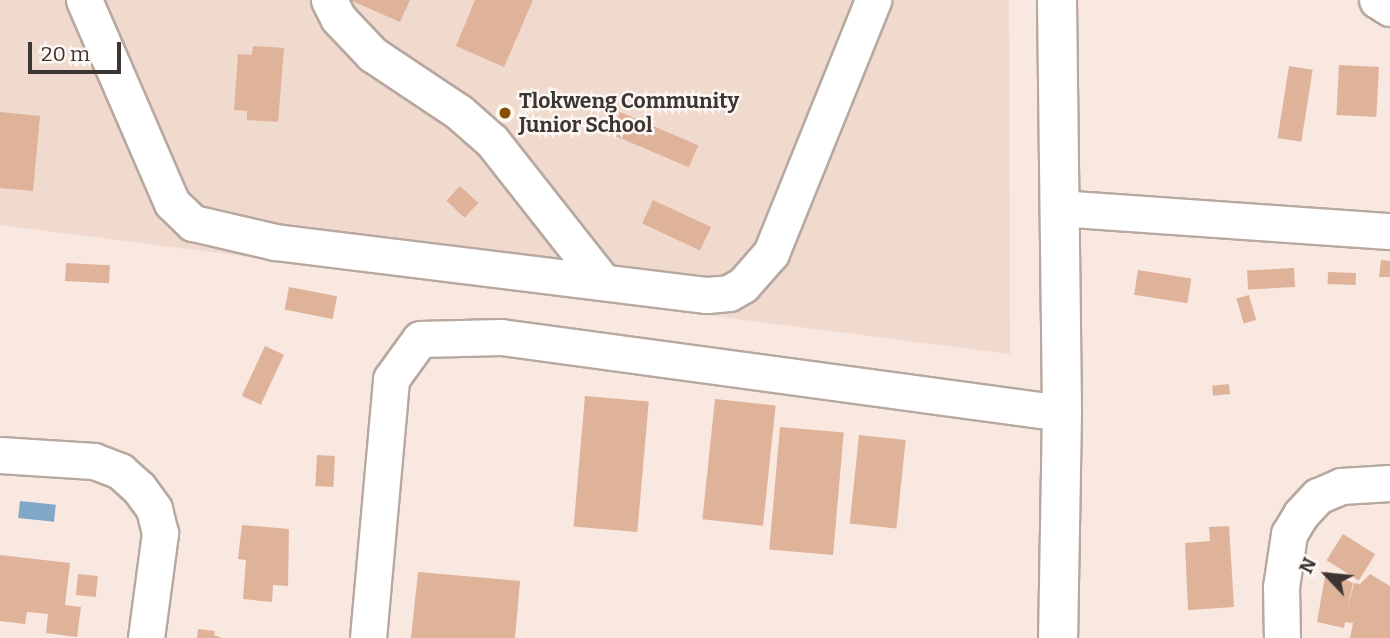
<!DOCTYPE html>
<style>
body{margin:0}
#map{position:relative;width:1390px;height:638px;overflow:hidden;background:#f9e8e0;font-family:Bitter,serif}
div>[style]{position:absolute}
.built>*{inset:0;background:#f0d9cd}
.water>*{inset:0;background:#81a7c6;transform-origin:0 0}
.building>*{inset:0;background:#dfb29a;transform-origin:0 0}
.roads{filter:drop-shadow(2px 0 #b7a8a0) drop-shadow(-2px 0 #b7a8a0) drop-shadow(0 2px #b7a8a0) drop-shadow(0 -2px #b7a8a0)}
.minor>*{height:35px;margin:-17.5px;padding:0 17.5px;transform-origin:17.5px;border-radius:17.5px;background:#fff}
.tertiary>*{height:38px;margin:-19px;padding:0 19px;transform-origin:19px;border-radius:19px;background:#fff}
.dots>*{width:19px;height:19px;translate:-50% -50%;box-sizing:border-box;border:4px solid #fef8f4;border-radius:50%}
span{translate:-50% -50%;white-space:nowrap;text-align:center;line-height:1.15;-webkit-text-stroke:5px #fef8f4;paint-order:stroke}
.poi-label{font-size:21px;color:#3c3532;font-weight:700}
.left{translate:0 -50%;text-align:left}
.north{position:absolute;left:1292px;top:540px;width:70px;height:70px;-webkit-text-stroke:5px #fef8f4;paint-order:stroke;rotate:296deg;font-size:19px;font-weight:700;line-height:28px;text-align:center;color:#3c3532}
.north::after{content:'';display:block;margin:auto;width:24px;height:32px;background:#3c3532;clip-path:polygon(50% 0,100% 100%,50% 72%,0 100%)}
.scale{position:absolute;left:28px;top:42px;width:93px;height:32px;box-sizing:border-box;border:4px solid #3c3532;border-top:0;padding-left:9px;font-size:21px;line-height:24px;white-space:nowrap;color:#3c3532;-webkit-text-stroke:5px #fef8f4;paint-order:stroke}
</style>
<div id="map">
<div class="built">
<div style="clip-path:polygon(0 0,1009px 0,1010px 354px,0 225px)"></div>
</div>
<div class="water">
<div style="left:20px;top:501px;width:36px;height:17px;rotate:6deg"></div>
</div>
<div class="building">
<div style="clip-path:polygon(350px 0,410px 0,400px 22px)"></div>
<div style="clip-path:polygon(475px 0,533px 0,504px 67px,456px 46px)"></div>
<div style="clip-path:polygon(253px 46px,284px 48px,278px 122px,247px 120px,247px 111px,234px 110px,238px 54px,252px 55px)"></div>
<div style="left:1339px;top:65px;width:40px;height:50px;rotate:3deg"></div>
<div style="left:1289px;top:66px;width:24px;height:73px;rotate:9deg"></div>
<div style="clip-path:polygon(0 112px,40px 116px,33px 191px,0 188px)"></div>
<div style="left:620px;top:112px;width:85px;height:24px;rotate:23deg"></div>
<div style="left:460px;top:186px;width:25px;height:20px;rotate:43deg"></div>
<div style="left:653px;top:200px;width:64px;height:26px;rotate:25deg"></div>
<div style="clip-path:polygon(1381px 260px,1390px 261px,1390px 277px,1379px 277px)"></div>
<div style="left:66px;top:263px;width:44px;height:18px;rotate:3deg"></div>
<div style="left:1294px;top:268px;width:19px;height:47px;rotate:87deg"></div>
<div style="left:1138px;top:270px;width:54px;height:25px;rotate:9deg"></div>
<div style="left:1328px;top:272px;width:28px;height:12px;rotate:2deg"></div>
<div style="left:289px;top:287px;width:49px;height:23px;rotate:11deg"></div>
<div style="left:1249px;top:295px;width:26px;height:13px;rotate:74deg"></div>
<div style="left:265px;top:346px;width:21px;height:55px;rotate:25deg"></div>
<div style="left:1229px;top:384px;width:10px;height:17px;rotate:84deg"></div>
<div style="left:585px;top:396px;width:64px;height:131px;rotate:5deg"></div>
<div style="left:715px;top:399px;width:61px;height:121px;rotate:6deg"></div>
<div style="left:780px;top:427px;width:64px;height:123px;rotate:5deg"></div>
<div style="left:859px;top:435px;width:47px;height:89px;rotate:6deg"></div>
<div style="left:317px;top:455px;width:18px;height:31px;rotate:3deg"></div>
<div style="clip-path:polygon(242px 525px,289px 529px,288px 586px,273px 585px,272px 602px,243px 599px,246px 560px,238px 559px)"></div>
<div style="clip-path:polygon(1229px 526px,1234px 607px,1188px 610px,1185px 543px,1210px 541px,1209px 527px)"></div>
<div style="left:1343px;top:534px;width:38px;height:31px;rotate:32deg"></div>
<div style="clip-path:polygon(0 555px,70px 563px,65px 605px,81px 607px,77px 637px,46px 633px,48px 614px,27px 612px,25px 624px,0 621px)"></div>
<div style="clip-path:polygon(1326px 571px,1353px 583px,1347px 611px,1354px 583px,1360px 584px,1370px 574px,1390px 586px,1390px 638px,1350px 638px,1353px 623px,1345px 622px,1344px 628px,1317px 622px)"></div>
<div style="clip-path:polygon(418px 572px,520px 581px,515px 638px,411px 638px)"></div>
<div style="left:78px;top:574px;width:20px;height:21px;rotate:6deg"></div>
<div style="clip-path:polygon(198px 629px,215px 631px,214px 635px,222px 638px,197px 638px)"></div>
</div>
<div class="roads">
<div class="minor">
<div style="left:84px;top:0;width:221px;rotate:66.6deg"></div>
<div style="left:172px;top:203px;width:29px;rotate:44deg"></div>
<div style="left:193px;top:223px;width:84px;rotate:13deg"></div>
<div style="left:275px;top:242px;width:435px;rotate:7deg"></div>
<div style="left:707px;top:295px;width:22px;rotate:-5deg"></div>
<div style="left:729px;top:293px;width:16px;rotate:-30deg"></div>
<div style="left:743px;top:285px;width:43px;rotate:-48.8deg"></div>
<div style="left:771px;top:253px;width:273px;rotate:-68deg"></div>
<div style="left:329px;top:0;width:20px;rotate:63deg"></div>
<div style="left:338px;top:18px;width:50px;rotate:46.6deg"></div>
<div style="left:372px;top:54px;width:105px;rotate:33.7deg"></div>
<div style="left:459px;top:112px;width:44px;rotate:41.3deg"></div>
<div style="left:492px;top:141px;width:178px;rotate:51.8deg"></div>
<div style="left:1377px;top:0;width:15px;rotate:32deg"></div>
<div style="left:1058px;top:208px;width:333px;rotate:4deg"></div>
<div style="left:0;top:455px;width:94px;rotate:3.7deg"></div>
<div style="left:94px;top:461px;width:28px;rotate:21deg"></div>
<div style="left:120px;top:471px;width:25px;rotate:42deg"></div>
<div style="left:139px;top:488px;width:26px;rotate:54deg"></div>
<div style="left:154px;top:509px;width:25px;rotate:76deg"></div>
<div style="left:160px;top:533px;width:106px;rotate:97.6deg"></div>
<div style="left:368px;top:638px;width:260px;rotate:-84.9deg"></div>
<div style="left:391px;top:379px;width:49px;rotate:-54.1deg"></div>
<div style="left:420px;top:339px;width:81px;rotate:-1.4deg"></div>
<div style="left:501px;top:337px;width:566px;rotate:7.72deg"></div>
<div style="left:1282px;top:638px;width:51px;rotate:-91.1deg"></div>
<div style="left:1281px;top:587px;width:54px;rotate:-81.4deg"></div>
<div style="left:1289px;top:534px;width:23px;rotate:-59deg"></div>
<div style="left:1301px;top:514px;width:25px;rotate:-47deg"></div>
<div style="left:1318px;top:496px;width:25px;rotate:-23deg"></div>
<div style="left:1341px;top:486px;width:49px;rotate:-3.5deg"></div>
</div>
<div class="tertiary">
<div style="left:1057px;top:0;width:413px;rotate:89.3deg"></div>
<div style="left:1062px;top:413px;width:225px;rotate:91deg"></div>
</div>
</div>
<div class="dots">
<div style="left:505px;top:113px;background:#874f01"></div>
</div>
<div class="poi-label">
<span class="left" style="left:519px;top:113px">Tlokweng Community<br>Junior School</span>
</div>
<div class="north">N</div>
<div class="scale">20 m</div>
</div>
